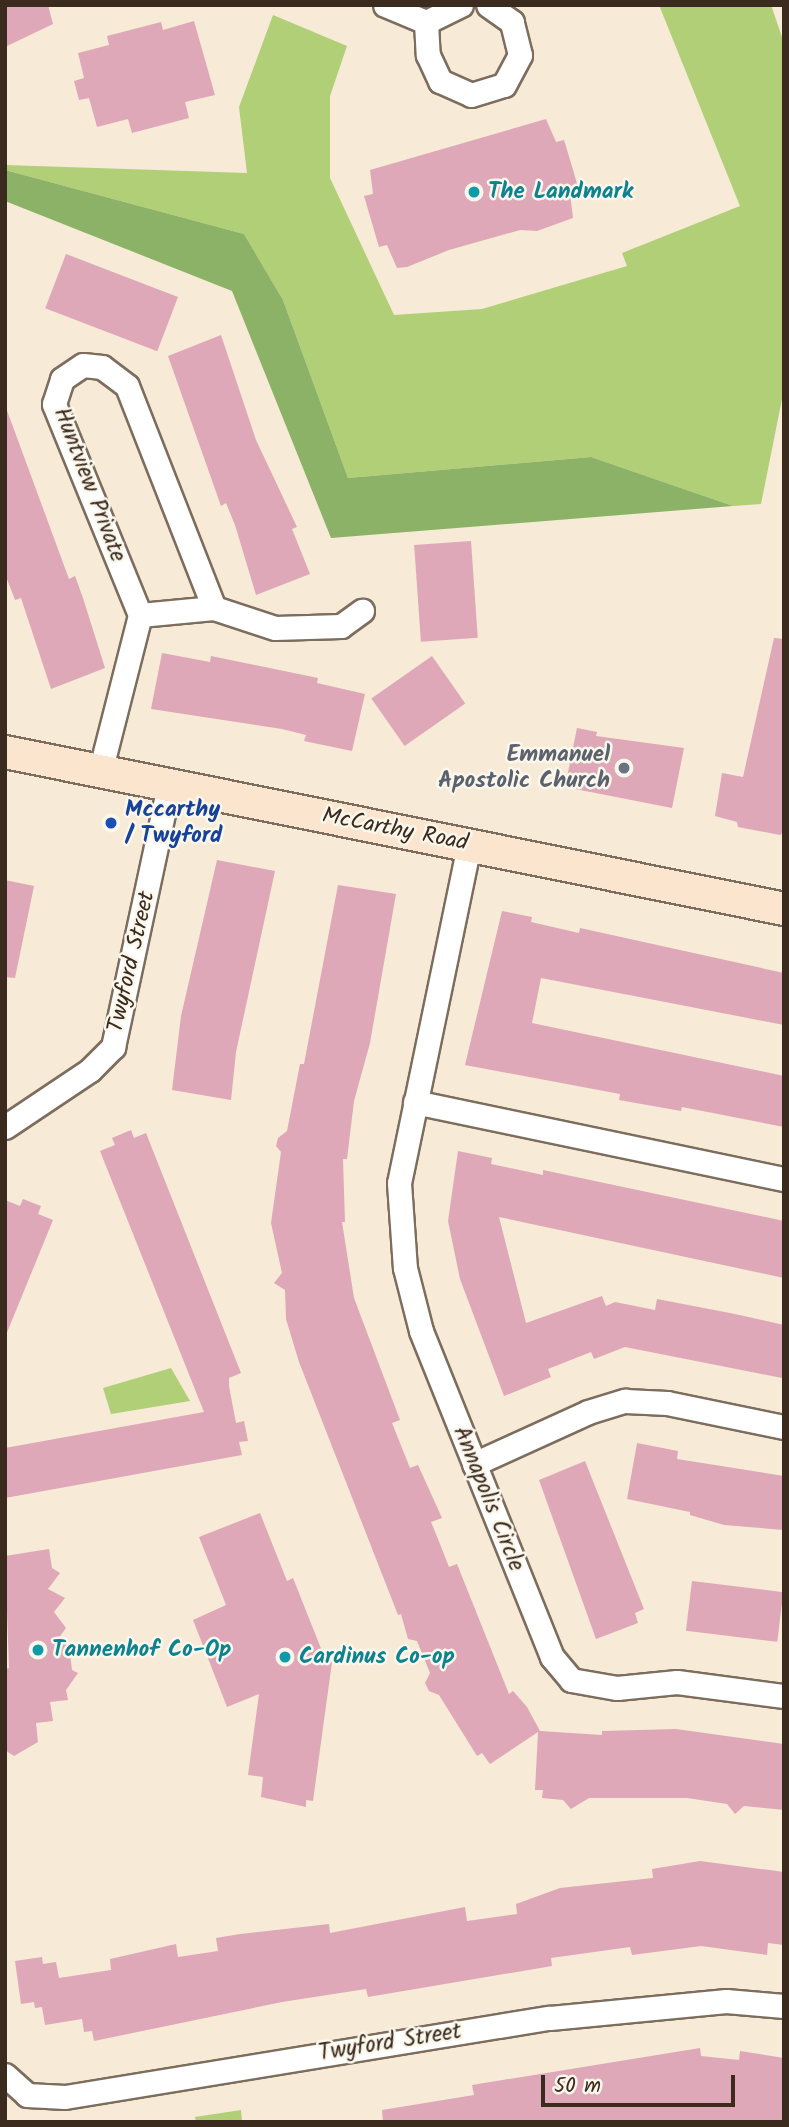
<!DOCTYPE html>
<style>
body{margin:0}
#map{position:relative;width:789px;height:2127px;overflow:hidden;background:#f7ead6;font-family:Kalam,sans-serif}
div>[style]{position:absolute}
.green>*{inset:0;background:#b0cf76}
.forest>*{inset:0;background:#8cb267}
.building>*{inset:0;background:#dea8b8;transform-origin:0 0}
.roads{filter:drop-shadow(2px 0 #7d6d5e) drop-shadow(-2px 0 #7d6d5e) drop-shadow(0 2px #7d6d5e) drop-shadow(0 -2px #7d6d5e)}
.street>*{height:23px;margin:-11.5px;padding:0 11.5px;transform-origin:11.5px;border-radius:11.5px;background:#fff}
.secondary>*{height:32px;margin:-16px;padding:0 16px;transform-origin:16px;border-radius:16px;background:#fce5cf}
.dots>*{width:19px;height:19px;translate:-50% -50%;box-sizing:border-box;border:4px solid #fbf7ec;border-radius:50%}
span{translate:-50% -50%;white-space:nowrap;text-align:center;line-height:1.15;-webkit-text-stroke:5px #fbf7ec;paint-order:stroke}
.culture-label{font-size:23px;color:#0d838f;font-weight:700}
.left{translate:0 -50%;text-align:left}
.street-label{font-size:23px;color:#3b2a1e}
.worship-label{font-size:23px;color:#5b616d;font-weight:700}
.right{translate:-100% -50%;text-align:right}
.transit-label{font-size:23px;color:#164399;font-weight:700}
.frame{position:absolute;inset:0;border:7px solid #3b2a1e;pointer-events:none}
.scale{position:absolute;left:541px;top:2075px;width:194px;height:32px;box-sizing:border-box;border:4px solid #3b2a1e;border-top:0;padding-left:9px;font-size:21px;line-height:24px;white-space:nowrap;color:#3b2a1e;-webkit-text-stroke:5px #fbf7ec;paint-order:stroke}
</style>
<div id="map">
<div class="green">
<div style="clip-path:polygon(659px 5px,771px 5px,784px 43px,784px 389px,761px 504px,733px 506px,591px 457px,348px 478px,283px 300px,244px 234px,5px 170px,5px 165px,247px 173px,239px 107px,273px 15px,347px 46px,330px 96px,330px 178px,394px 315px,482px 309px,627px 266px,622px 253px,740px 206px)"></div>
<div style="clip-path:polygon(171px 1368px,190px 1401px,111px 1414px,103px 1388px)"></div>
<div style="clip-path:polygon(241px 2110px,242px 2122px,196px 2122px,195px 2117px)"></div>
</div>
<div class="forest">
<div style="clip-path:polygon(5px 170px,244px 234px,283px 300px,348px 478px,591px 457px,733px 506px,331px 538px,232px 291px,5px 201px)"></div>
</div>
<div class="building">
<div style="clip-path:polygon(5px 5px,48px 5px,53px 24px,5px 47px)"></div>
<div style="clip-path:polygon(194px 21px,215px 95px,185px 102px,189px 118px,132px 133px,128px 119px,97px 127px,89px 98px,79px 100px,74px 81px,84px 78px,78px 53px,109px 45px,107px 36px,161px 22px,163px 30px)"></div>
<div style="clip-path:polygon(546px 119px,556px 142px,564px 140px,574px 173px,579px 191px,570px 194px,573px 218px,537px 231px,520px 230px,449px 250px,407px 267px,397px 268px,387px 245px,379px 247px,364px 196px,373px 194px,370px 170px)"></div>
<div style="left:66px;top:254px;width:120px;height:58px;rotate:21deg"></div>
<div style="clip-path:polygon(221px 335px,256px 440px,297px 527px,292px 529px,310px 574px,256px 595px,235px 525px,226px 503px,221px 506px,168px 356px)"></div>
<div style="clip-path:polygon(5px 405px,69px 579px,75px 576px,83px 598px,105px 668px,51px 689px,21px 598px,15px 600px,5px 574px)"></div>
<div style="left:471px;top:541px;width:97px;height:57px;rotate:86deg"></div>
<div style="clip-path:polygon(774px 638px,784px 639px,784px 832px,780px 835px,738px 827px,737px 822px,715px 816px,722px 773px,743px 777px)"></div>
<div style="clip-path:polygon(162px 653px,210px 662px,211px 656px,318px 678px,317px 683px,365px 694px,352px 751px,304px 741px,306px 735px,282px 729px,151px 709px)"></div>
<div style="left:432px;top:656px;width:58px;height:74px;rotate:55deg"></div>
<div style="clip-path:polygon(577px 728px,597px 732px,596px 736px,684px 748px,672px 808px,565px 787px)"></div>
<div style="clip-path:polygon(217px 860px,275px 871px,236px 1052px,231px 1100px,172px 1090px,181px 1016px)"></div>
<div style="clip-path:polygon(5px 880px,34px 886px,15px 978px,5px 977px)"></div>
<div style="clip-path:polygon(338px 885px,396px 894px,370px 1043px,354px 1101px,347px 1159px,343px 1159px,345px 1222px,342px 1222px,354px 1298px,400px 1420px,392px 1423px,410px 1468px,418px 1465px,442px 1518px,431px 1522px,440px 1544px,449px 1567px,457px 1564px,509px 1694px,513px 1691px,527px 1707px,540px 1731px,602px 1735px,602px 1731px,676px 1729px,784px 1744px,784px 1810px,744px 1806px,735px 1814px,727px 1804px,687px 1798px,589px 1798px,571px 1809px,563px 1800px,542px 1798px,543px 1790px,535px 1790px,538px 1732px,490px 1764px,482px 1753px,477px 1756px,439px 1695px,429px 1691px,425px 1683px,430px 1673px,417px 1641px,408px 1639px,401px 1614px,398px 1615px,299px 1362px,286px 1319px,285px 1290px,274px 1283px,282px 1273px,271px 1223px,281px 1152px,276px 1146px,278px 1138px,287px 1131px,300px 1064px,304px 1064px)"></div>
<div style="clip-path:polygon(502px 911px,532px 917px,531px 922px,579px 933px,580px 928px,784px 973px,784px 1025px,541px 978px,532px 1023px,784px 1076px,784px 1127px,682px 1107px,681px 1111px,619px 1100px,620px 1094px,465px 1065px)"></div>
<div style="clip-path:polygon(131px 1130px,134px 1138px,146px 1133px,241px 1373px,229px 1378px,229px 1386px,236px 1423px,244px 1421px,248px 1441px,239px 1442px,242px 1455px,5px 1498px,5px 1448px,204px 1412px,100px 1151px,115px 1145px,112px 1138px)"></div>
<div style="clip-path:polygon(458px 1151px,492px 1158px,491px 1164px,543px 1175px,543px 1170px,784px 1221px,784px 1278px,499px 1217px,526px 1323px,602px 1296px,606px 1306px,615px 1302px,655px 1310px,657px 1299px,735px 1314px,784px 1325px,782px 1378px,625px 1347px,594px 1359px,591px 1352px,548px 1369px,551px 1377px,504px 1396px,460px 1279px,448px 1221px)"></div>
<div style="clip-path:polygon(23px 1199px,41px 1206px,38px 1214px,53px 1220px,6px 1335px,5px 1200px,20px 1206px)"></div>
<div style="clip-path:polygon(637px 1443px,678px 1451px,677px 1459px,784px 1476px,784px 1530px,724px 1525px,690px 1515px,690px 1512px,627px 1499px)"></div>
<div style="clip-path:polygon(585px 1461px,644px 1609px,635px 1613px,638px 1623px,596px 1639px,539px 1480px)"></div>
<div style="clip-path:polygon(260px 1513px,287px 1581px,293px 1578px,326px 1661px,332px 1662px,313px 1801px,306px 1800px,306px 1807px,261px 1797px,263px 1777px,248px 1775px,259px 1694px,227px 1707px,193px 1620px,226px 1605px,199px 1537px)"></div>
<div style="clip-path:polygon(49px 1549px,52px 1568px,60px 1573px,48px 1589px,65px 1598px,54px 1612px,66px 1628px,58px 1639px,69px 1646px,72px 1670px,78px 1673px,66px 1690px,68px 1700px,50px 1702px,53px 1721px,36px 1723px,38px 1742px,14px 1756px,5px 1750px,5px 1669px,9px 1668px,5px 1556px)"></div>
<div style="left:692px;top:1581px;width:92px;height:50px;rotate:7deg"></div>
<div style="clip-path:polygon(700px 1861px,784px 1872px,784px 1945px,768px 1943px,767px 1955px,701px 1946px,632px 1955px,630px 1947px,551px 1958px,552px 1966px,368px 1997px,366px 1989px,282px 2002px,94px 2041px,92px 2031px,84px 2032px,82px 2019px,45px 2025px,42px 2007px,35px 2008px,34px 2002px,21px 2004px,15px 1961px,42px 1957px,43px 1964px,56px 1962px,59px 1978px,111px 1970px,110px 1959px,176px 1944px,178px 1957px,218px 1951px,216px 1938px,240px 1934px,329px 1924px,330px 1933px,465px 1907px,467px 1921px,517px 1914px,516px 1904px,560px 1888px,653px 1878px,652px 1869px)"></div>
<div style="clip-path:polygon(700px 2048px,701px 2056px,739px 2060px,740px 2051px,784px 2058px,784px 2122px,383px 2122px,382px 2110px,474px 2095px,472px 2085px)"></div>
</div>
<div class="roads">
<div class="street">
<div style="left:385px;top:5px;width:44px;rotate:22.5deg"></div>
<div style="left:461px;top:5px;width:39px;rotate:154deg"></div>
<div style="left:426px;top:22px;width:33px;rotate:87deg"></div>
<div style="left:428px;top:55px;width:29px;rotate:65deg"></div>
<div style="left:440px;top:81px;width:34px;rotate:24deg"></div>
<div style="left:471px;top:95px;width:34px;rotate:-17deg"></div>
<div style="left:504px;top:85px;width:34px;rotate:-62deg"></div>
<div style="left:520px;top:55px;width:34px;rotate:-104deg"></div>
<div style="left:512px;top:22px;width:29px;rotate:-145deg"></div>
<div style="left:140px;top:615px;width:74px;rotate:-5.4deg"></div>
<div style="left:214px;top:608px;width:64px;rotate:18.2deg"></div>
<div style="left:275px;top:628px;width:66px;rotate:-1.7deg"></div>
<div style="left:341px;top:626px;width:26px;rotate:-36deg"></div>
<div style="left:100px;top:772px;width:162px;rotate:-75.7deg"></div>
<div style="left:140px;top:615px;width:228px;rotate:-112.2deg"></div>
<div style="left:54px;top:404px;width:26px;rotate:-72deg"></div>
<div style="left:62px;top:379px;width:25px;rotate:-34deg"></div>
<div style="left:83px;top:365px;width:19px;rotate:6deg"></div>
<div style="left:102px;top:367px;width:31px;rotate:37deg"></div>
<div style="left:127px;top:386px;width:238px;rotate:68.6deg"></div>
<div style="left:469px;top:845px;width:345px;rotate:101.7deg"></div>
<div style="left:399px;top:1183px;width:85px;rotate:86deg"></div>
<div style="left:405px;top:1268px;width:65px;rotate:75.7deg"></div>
<div style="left:421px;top:1331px;width:351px;rotate:68.1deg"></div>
<div style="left:552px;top:1657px;width:30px;rotate:50deg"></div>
<div style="left:571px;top:1680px;width:47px;rotate:9.9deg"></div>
<div style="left:617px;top:1688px;width:60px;rotate:-5.7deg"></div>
<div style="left:677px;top:1682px;width:108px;rotate:7.5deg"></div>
<div style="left:415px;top:1102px;width:377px;rotate:11.8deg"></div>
<div style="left:5px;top:1127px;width:102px;rotate:-33.8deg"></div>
<div style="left:90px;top:1070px;width:33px;rotate:-45deg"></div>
<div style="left:113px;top:1047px;width:267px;rotate:-77.9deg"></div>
<div style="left:474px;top:1464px;width:125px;rotate:-24.5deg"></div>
<div style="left:588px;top:1412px;width:39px;rotate:-17deg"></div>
<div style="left:625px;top:1401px;width:42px;rotate:2.7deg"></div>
<div style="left:667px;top:1403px;width:119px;rotate:11.6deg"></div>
<div style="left:5px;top:2075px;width:30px;rotate:42deg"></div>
<div style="left:27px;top:2095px;width:38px;rotate:3deg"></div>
<div style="left:65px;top:2097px;width:491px;rotate:-9.3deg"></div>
<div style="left:550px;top:2018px;width:177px;rotate:-5.5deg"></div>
<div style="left:726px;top:2001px;width:58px;rotate:4.9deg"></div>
</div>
<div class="secondary">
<div style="left:5px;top:752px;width:795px;rotate:11.39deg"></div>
</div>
</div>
<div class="dots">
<div style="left:474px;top:192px;background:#0f9aa8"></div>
<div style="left:624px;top:768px;background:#6b7280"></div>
<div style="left:111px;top:823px;background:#1a4fb4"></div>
<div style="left:38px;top:1650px;background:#0f9aa8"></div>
<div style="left:285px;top:1657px;background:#0f9aa8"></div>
</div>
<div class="culture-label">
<span class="left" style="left:488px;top:192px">The Landmark</span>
<span class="left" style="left:52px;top:1650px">Tannenhof Co-Op</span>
<span class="left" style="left:299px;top:1657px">Cardinus Co-op</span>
</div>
<div class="street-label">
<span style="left:89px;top:485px;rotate:69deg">Huntview Private</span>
<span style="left:395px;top:830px;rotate:11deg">McCarthy Road</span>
<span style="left:132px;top:962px;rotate:-77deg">Twyford Street</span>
<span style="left:488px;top:1499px;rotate:68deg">Annapolis Circle</span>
<span style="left:390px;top:2043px;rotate:-9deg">Twyford Street</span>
</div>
<div class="worship-label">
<span class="right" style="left:610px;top:768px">Emmanuel<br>Apostolic Church</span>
</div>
<div class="transit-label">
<span class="left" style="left:125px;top:823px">Mccarthy<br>/ Twyford</span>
</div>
<div class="frame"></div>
<div class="scale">50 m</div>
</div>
